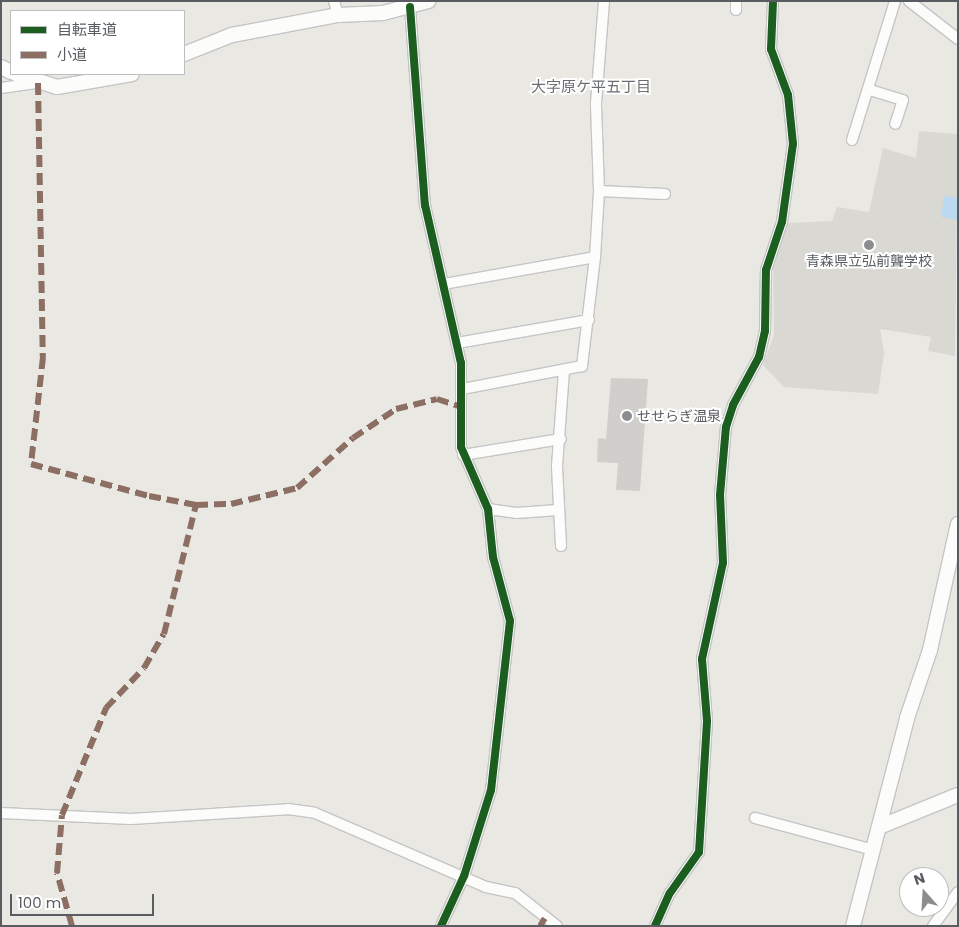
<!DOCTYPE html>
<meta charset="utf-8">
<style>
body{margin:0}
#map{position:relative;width:959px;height:927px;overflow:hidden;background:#e9e8e3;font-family:Poppins,"Noto Sans JP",sans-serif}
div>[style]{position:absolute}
.education>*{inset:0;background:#dad8d3}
.water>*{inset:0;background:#bbd9ef}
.building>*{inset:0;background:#d0cfcc}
.roads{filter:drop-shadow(1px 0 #c5c5c5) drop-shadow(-1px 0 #c5c5c5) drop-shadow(0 1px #c5c5c5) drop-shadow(0 -1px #c5c5c5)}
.street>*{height:10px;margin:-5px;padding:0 5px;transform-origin:5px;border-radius:5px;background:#fcfcfb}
.secondary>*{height:14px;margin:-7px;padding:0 7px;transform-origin:7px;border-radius:7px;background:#fcfcfb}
.quiet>*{height:6px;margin-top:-3px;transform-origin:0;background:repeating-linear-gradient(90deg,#8d6e63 0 12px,transparent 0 18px)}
.cycleway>*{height:8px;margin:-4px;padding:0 4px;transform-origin:4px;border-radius:4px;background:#1b5e20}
.dots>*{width:14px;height:14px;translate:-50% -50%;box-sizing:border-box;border:2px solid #fff;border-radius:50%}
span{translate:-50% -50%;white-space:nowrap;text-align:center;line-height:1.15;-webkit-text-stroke:4px #fff;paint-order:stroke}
.poi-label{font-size:14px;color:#595c60}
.left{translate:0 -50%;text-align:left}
.neighbourhood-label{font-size:15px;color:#6b6e72}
.frame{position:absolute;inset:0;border:2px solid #595c60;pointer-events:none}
.legend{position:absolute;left:10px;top:10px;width:175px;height:65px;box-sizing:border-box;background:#fff;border:1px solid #bdbebf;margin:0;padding:6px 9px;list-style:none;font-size:15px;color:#595c60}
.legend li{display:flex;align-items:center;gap:10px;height:25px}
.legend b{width:25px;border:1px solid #bdbebf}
.north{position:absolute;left:899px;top:867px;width:50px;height:50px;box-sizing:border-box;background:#fff;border:1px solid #bdbebf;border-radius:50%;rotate:341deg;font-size:14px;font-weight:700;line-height:20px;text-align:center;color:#595c60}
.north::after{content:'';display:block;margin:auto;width:18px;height:22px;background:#8b8d8e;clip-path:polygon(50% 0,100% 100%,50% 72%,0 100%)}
.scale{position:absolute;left:10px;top:894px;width:144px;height:22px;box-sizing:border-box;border:2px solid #595c60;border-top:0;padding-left:6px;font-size:15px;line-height:18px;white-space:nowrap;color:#595c60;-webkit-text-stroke:4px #fff;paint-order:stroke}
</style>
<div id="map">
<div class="education">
<div style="clip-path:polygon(919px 131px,958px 134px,955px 356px,928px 351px,931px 337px,880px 329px,884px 353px,878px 394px,784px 387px,763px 365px,774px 335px,773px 267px,788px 223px,832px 221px,837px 207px,869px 212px,883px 148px,916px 158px)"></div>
</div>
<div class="water">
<div style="clip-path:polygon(944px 196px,958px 198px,958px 220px,941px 217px)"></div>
</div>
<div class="building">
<div style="clip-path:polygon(611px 378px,648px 379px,640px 491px,616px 490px,618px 463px,597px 462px,598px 438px,606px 439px)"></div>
</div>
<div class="roads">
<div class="street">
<div style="left:334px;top:1px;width:15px;rotate:74deg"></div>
<div style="left:736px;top:1px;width:9px;rotate:90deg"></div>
<div style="left:909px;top:1px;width:62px;rotate:37.8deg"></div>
<div style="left:410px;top:7px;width:199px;rotate:85.7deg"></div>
<div style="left:425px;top:205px;width:162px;rotate:77.2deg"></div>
<div style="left:461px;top:363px;width:84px;rotate:90deg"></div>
<div style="left:461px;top:447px;width:68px;rotate:66.5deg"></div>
<div style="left:488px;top:509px;width:48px;rotate:84.1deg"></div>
<div style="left:493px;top:557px;width:66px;rotate:75.1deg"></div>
<div style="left:510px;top:621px;width:170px;rotate:96.4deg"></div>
<div style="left:491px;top:790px;width:90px;rotate:107.4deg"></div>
<div style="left:464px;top:876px;width:55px;rotate:114.7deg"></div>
<div style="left:1px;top:88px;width:37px;rotate:-8deg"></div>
<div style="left:870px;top:90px;width:34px;rotate:17deg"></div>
<div style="left:903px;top:100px;width:25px;rotate:108deg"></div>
<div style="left:852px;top:140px;width:145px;rotate:-72.8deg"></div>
<div style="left:599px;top:191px;width:66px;rotate:2.6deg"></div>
<div style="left:595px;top:257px;width:66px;rotate:-86.5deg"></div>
<div style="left:599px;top:191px;width:88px;rotate:-92deg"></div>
<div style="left:596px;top:103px;width:102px;rotate:-85.5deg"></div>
<div style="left:444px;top:284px;width:153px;rotate:-10.1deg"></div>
<div style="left:595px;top:257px;width:110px;rotate:96.8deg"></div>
<div style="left:582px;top:366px;width:121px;rotate:169.1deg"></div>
<div style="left:457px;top:343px;width:134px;rotate:-9.9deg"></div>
<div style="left:463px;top:455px;width:99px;rotate:-9.3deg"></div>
<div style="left:488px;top:509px;width:28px;rotate:8deg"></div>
<div style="left:516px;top:513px;width:42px;rotate:-4.1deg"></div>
<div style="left:561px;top:546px;width:80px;rotate:-92.9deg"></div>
<div style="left:557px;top:466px;width:96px;rotate:-85.8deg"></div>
<div style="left:1px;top:813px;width:130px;rotate:2.6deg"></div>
<div style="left:131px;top:819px;width:157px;rotate:-3.6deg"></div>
<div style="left:288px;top:809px;width:27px;rotate:8deg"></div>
<div style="left:315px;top:813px;width:186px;rotate:23.4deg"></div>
<div style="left:486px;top:887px;width:30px;rotate:12deg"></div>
<div style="left:515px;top:893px;width:53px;rotate:38.2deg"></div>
<div style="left:755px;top:818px;width:123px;rotate:15.1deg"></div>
<div style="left:655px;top:926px;width:36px;rotate:-66deg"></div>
<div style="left:670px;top:893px;width:50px;rotate:-54.7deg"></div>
<div style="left:699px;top:852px;width:131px;rotate:-86.5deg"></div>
<div style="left:707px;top:721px;width:62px;rotate:-94.6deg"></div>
<div style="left:702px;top:659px;width:98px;rotate:-77.7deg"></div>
<div style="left:723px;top:563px;width:68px;rotate:-92.5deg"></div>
<div style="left:720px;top:495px;width:68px;rotate:-85deg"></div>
<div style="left:726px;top:427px;width:23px;rotate:-72deg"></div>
<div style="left:733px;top:405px;width:55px;rotate:-61.6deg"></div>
<div style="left:759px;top:357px;width:27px;rotate:-77deg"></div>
<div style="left:765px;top:331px;width:61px;rotate:-89.1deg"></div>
<div style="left:766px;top:270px;width:51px;rotate:-71.6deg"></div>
<div style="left:782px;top:222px;width:79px;rotate:-82deg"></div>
<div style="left:793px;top:144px;width:49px;rotate:-95.8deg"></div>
<div style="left:788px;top:95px;width:49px;rotate:-110.3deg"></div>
<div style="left:771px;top:49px;width:48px;rotate:-87.6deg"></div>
<div style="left:933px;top:926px;width:42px;rotate:-53.7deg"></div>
</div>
<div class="secondary">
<div style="left:184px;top:54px;width:52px;rotate:-21.6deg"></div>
<div style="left:232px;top:35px;width:108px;rotate:-10.7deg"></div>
<div style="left:338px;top:15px;width:45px;rotate:-2.5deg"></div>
<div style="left:383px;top:13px;width:47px;rotate:-14.9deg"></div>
<div style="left:1px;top:67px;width:11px;rotate:27deg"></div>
<div style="left:16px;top:74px;width:43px;rotate:17.6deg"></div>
<div style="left:57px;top:87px;width:76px;rotate:-9.8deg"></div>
<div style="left:879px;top:827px;width:85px;rotate:-22.1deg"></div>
<div style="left:853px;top:926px;width:215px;rotate:-75.4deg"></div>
<div style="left:907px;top:718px;width:72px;rotate:-71.3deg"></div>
<div style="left:930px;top:650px;width:129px;rotate:-77.5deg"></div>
</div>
</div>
<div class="quiet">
<div style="left:38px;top:83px;width:274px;rotate:89deg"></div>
<div style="left:43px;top:357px;width:108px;rotate:96.4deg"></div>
<div style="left:31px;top:464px;width:122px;rotate:15.2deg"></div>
<div style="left:149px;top:496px;width:48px;rotate:10.8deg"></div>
<div style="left:196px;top:505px;width:35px;rotate:-2deg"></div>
<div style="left:231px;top:504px;width:68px;rotate:-13.6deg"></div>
<div style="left:297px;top:488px;width:75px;rotate:-41.8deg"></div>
<div style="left:353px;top:438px;width:52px;rotate:-34deg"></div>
<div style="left:396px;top:409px;width:42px;rotate:-13.7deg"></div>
<div style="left:437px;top:399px;width:28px;rotate:18deg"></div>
<div style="left:72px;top:926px;width:55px;rotate:-105.8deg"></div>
<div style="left:57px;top:873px;width:58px;rotate:-85.1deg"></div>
<div style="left:62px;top:815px;width:116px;rotate:-67.6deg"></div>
<div style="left:106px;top:708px;width:55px;rotate:-46.5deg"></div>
<div style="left:144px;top:668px;width:39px;rotate:-60deg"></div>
<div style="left:164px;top:634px;width:133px;rotate:-76.1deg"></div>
<div style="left:540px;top:926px;width:9px;rotate:-58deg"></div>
</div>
<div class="cycleway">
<div style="left:410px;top:7px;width:199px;rotate:85.7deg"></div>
<div style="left:425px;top:205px;width:162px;rotate:77.2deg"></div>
<div style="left:461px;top:363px;width:84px;rotate:90deg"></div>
<div style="left:461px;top:447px;width:68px;rotate:66.5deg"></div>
<div style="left:488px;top:509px;width:48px;rotate:84.1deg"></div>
<div style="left:493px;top:557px;width:66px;rotate:75.1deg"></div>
<div style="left:510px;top:621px;width:170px;rotate:96.4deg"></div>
<div style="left:491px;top:790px;width:90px;rotate:107.4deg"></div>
<div style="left:464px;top:876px;width:55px;rotate:114.7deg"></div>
<div style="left:655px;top:926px;width:36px;rotate:-66deg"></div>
<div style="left:670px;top:893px;width:50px;rotate:-54.7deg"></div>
<div style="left:699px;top:852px;width:131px;rotate:-86.5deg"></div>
<div style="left:707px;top:721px;width:62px;rotate:-94.6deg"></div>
<div style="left:702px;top:659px;width:98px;rotate:-77.7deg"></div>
<div style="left:723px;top:563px;width:68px;rotate:-92.5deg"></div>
<div style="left:720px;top:495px;width:68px;rotate:-85deg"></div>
<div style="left:726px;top:427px;width:23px;rotate:-72deg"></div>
<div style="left:733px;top:405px;width:55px;rotate:-61.6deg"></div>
<div style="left:759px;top:357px;width:27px;rotate:-77deg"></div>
<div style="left:765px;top:331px;width:61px;rotate:-89.1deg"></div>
<div style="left:766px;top:270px;width:51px;rotate:-71.6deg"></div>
<div style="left:782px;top:222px;width:79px;rotate:-82deg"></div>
<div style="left:793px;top:144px;width:49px;rotate:-95.8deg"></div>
<div style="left:788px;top:95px;width:49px;rotate:-110.3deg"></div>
<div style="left:771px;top:49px;width:48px;rotate:-87.6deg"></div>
</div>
<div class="dots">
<div style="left:869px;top:245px;background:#8b8d8e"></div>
<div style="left:627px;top:416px;background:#8b8d8e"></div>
</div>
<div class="poi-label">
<span style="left:869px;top:261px">青森県立弘前聾学校</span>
<span class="left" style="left:637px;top:416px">せせらぎ温泉</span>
</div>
<div class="neighbourhood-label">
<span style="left:591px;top:87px">大字原ケ平五丁目</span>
</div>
<div class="frame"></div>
<ul class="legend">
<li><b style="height:6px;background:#1b5e20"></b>自転車道</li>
<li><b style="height:6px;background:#8d6e63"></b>小道</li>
</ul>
<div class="north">N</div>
<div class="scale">100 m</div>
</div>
